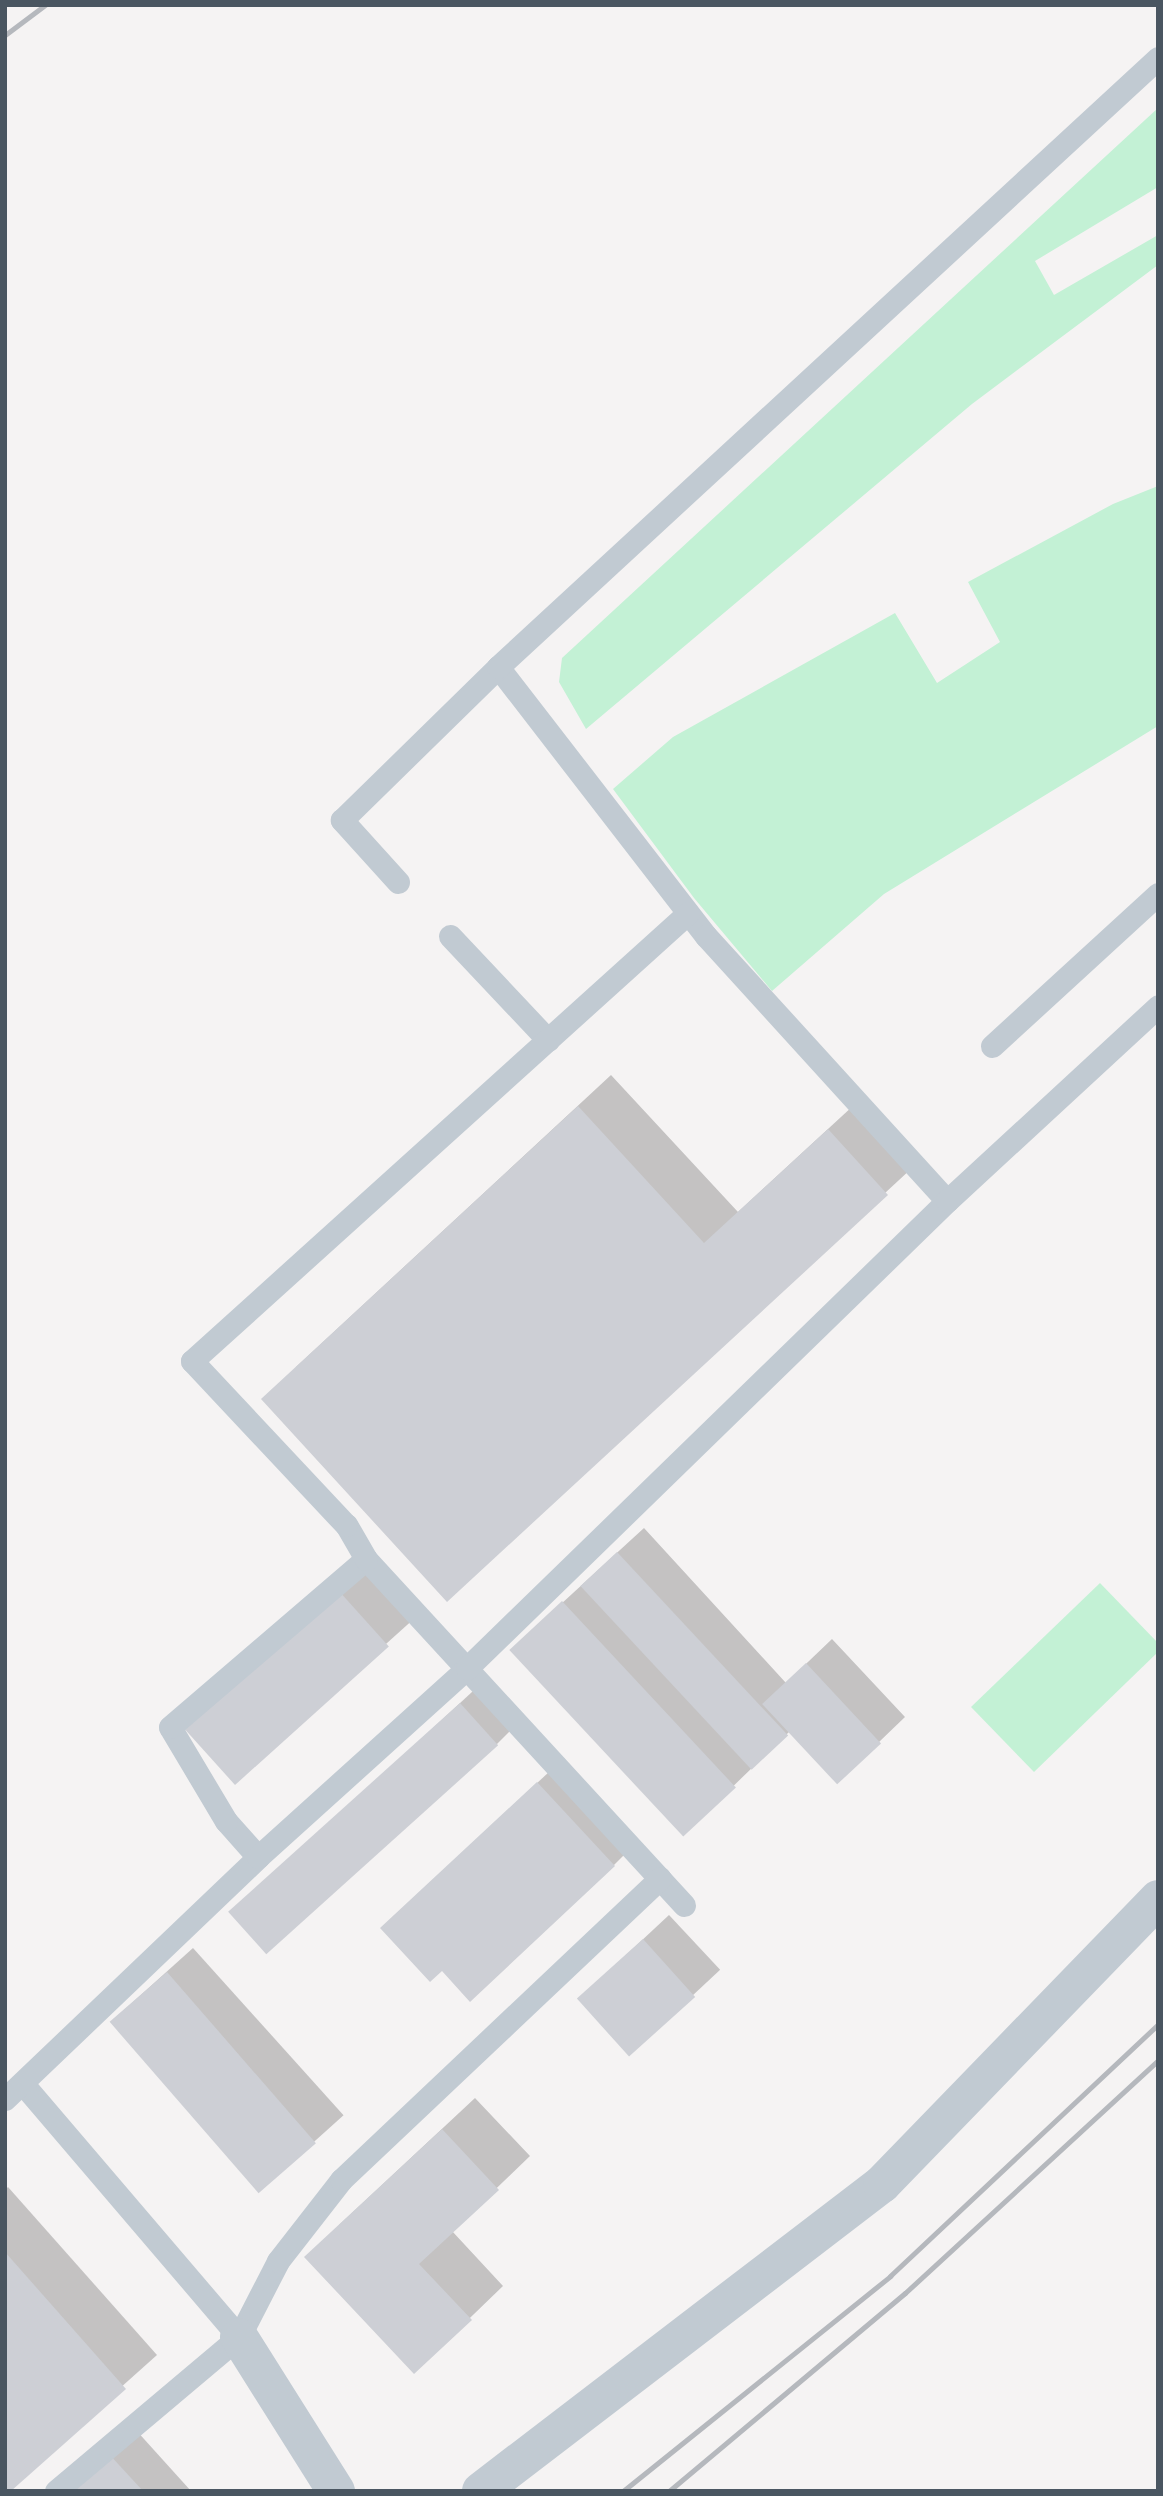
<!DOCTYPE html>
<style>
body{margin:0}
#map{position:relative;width:1163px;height:2496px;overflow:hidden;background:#f5f3f3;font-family:Mulish,sans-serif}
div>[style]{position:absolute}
.green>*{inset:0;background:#c3f1d5}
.shadow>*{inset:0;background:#0003;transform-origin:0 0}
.building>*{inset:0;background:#cdcfd5;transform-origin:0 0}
.service>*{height:23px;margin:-11.5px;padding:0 11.5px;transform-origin:11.5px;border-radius:11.5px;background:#c1cad2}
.minor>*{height:38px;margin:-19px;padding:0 19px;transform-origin:19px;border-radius:19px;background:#c1cad2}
.rail>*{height:5px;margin:-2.5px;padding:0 2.5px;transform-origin:2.5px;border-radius:2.5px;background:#b5b8bd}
span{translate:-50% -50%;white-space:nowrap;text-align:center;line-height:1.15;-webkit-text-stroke:5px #fff;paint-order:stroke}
.frame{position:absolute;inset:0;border:7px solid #4a5661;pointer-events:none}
</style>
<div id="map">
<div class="green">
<div style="clip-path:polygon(1158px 108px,1158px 187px,1035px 261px,1054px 295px,1158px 235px,1158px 265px,972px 404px,586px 729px,559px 682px,562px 658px)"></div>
<div style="clip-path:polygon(1158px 486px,1158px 726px,884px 894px,772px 991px,694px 898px,613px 789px,673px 737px,895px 613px,937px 683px,1000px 642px,968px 582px,1113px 504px)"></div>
<div style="clip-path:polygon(1100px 1583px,1158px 1643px,1158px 1652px,1034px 1772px,971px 1707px)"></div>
</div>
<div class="shadow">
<div style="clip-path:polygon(611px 1075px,738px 1212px,854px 1105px,912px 1168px,447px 1599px,296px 1367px)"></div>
<div style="clip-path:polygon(644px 1528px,786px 1683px,832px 1639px,905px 1717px,879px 1742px,790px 1731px,684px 1834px,537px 1626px)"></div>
<div style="left:365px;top:1566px;width:72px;height:241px;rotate:48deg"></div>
<div style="clip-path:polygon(486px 1679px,522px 1719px,497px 1744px,232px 1914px)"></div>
<div style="clip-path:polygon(564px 1758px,631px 1848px,614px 1865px,408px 1903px)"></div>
<div style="left:669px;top:1915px;width:75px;height:123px;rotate:47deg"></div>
<div style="left:193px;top:1948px;width:225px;height:110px;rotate:48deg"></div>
<div style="clip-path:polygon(475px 2098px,530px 2156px,452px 2231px,503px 2286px,414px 2372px,339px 2225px)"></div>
<div style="clip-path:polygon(8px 2187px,157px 2355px,5px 2491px,5px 2190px)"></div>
<div style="clip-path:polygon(135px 2429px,191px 2491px,67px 2491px)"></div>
</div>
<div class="building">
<div style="clip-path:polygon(578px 1106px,704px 1243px,828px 1129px,888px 1195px,447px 1602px,261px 1399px)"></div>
<div style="left:617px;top:1552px;width:251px;height:50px;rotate:47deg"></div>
<div style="left:338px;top:1590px;width:76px;height:207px;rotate:48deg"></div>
<div style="left:562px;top:1601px;width:255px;height:72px;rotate:47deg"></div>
<div style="left:806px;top:1663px;width:110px;height:60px;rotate:47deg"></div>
<div style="left:460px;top:1703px;width:57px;height:312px;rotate:48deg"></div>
<div style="clip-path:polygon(537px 1782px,615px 1866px,470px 2002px,442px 1971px,430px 1982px,380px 1928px)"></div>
<div style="left:643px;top:1939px;width:78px;height:89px;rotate:48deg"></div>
<div style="left:167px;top:1972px;width:227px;height:76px;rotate:49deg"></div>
<div style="clip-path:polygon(442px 2129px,499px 2190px,419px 2264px,472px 2320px,414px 2374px,304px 2257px)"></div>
<div style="clip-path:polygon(5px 2252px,126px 2389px,11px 2491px,5px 2491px)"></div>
<div style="clip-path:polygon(108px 2453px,143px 2491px,67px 2491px)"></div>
</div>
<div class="service">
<div style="left:498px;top:667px;width:340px;rotate:52.3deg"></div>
<div style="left:706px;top:936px;width:358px;rotate:47.7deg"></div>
<div style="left:398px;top:882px;width:84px;rotate:-132.1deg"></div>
<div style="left:342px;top:820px;width:219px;rotate:-44.4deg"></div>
<div style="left:498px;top:667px;width:898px;rotate:-42.7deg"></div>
<div style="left:450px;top:936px;width:143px;rotate:46.7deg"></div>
<div style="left:992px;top:1046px;width:225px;rotate:-42.5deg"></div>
<div style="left:258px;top:1857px;width:48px;rotate:-131.6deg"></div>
<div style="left:226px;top:1821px;width:109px;rotate:-120.8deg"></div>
<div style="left:170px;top:1727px;width:258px;rotate:-40.6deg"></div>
<div style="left:684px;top:1905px;width:470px;rotate:-132.6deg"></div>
<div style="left:366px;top:1559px;width:39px;rotate:-120deg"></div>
<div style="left:346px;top:1525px;width:225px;rotate:-133.2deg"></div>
<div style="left:192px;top:1361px;width:668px;rotate:-42.09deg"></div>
<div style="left:23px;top:2084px;width:333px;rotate:49.5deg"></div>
<div style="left:5px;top:2099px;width:350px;rotate:-43.7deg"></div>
<div style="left:258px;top:1857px;width:282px;rotate:-42.1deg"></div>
<div style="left:467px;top:1668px;width:670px;rotate:-44.21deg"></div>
<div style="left:947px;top:1201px;width:287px;rotate:-42.7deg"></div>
<div style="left:56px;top:2491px;width:239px;rotate:-40.1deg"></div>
<div style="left:239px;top:2337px;width:85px;rotate:-62.8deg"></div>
<div style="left:278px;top:2261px;width:103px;rotate:-52.1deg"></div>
<div style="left:341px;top:2180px;width:439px;rotate:-43.4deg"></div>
</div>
<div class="minor">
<div style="left:239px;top:2337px;width:182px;rotate:57.8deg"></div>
<div style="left:481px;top:2491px;width:505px;rotate:-37.44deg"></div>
<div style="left:882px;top:2184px;width:397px;rotate:-45.9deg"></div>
</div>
<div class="rail">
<div style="left:5px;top:35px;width:50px;rotate:-36.9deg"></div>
<div style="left:623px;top:2491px;width:343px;rotate:-38.8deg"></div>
<div style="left:890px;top:2276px;width:368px;rotate:-43.2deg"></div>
<div style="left:669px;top:2491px;width:308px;rotate:-40deg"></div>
<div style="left:905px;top:2293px;width:344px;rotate:-42.6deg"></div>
</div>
<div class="frame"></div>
</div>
